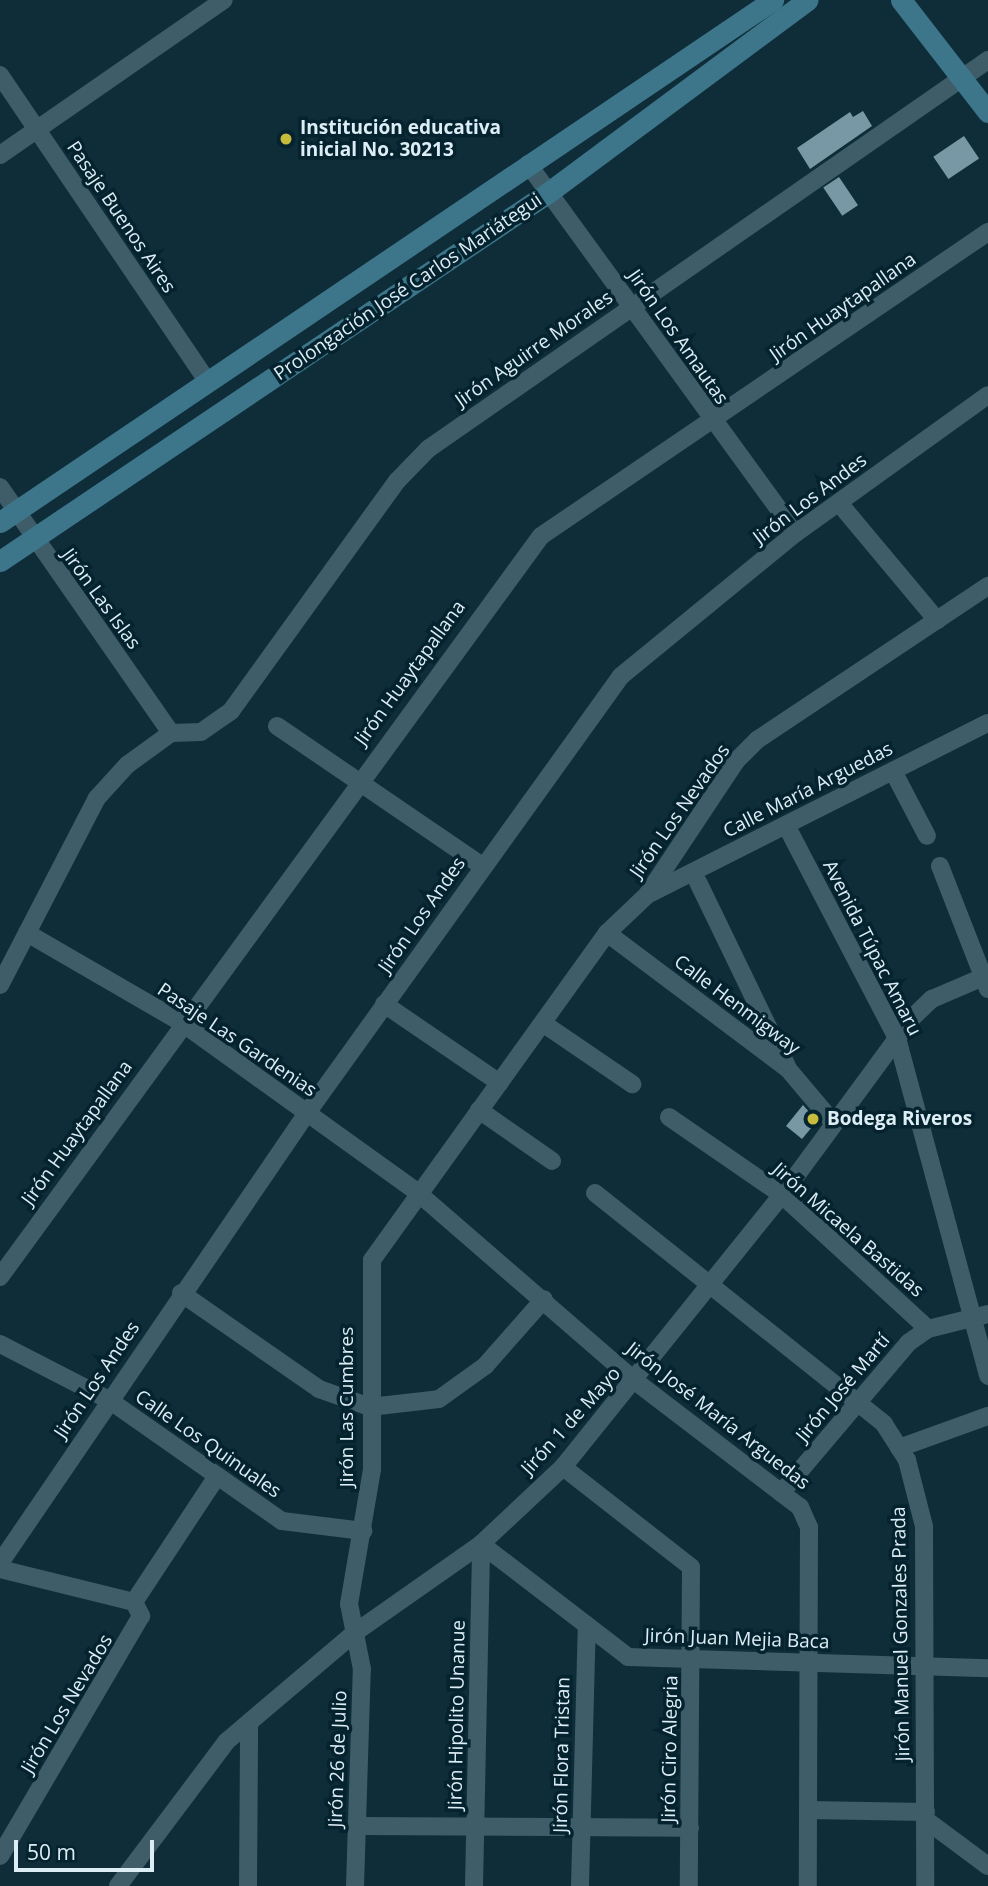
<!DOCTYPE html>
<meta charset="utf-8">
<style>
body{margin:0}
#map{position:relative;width:988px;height:1886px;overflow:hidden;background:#0f2d38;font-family:"Open Sans",sans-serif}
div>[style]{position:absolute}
.building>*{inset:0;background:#7898a5;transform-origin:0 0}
.street>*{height:18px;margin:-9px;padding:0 9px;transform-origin:9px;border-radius:9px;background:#3e5d69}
.secondary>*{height:21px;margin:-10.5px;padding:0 10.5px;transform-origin:10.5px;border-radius:10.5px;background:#3d768a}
.dots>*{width:19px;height:19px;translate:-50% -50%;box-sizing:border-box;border:4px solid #04232e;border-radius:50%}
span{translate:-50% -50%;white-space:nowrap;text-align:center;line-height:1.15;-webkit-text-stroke:7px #04232e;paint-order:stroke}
.poi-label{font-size:19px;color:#ddedf5;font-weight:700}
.left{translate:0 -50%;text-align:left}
.street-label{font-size:19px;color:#ddedf5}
.scale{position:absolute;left:14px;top:1840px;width:140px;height:32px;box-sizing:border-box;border:4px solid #ddedf5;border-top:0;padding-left:9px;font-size:21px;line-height:24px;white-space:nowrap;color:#ddedf5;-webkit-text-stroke:5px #04232e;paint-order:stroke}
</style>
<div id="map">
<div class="building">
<div style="clip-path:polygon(863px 111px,872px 126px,810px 169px,797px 148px,850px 112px,853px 117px)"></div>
<div style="left:964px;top:136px;width:27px;height:37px;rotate:56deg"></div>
<div style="left:839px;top:177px;width:34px;height:19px;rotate:56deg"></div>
<div style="clip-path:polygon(803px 1105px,817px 1121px,802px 1139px,786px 1126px)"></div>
</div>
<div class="street">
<div style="left:0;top:75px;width:369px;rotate:55.9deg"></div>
<div style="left:0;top:155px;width:272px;rotate:-34.7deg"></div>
<div style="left:528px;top:164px;width:456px;rotate:54deg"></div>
<div style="left:0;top:487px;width:300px;rotate:55.2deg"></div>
<div style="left:839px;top:503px;width:153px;rotate:50.1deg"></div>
<div style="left:277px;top:726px;width:248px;rotate:34.3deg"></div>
<div style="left:171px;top:733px;width:30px;rotate:-2deg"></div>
<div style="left:201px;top:732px;width:37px;rotate:-35deg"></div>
<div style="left:231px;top:711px;width:284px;rotate:-54.2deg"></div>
<div style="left:397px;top:481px;width:45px;rotate:-45.9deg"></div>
<div style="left:428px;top:449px;width:682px;rotate:-34.79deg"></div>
<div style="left:893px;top:771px;width:73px;rotate:62.4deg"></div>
<div style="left:786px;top:825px;width:240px;rotate:62.5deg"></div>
<div style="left:897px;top:1038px;width:350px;rotate:74.9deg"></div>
<div style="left:940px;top:866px;width:132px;rotate:68.7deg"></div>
<div style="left:698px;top:882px;width:204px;rotate:64.2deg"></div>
<div style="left:651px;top:893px;width:377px;rotate:-26.8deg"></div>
<div style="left:27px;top:933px;width:179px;rotate:30.1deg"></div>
<div style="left:182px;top:1023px;width:289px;rotate:35.7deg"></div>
<div style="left:417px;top:1192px;width:289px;rotate:40.9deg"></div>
<div style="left:635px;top:1381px;width:208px;rotate:37.4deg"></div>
<div style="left:800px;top:1507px;width:22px;rotate:66deg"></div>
<div style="left:809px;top:1527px;width:359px;rotate:90.2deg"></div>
<div style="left:607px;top:933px;width:226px;rotate:36.9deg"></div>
<div style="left:788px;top:1069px;width:68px;rotate:49.8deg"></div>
<div style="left:0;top:985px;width:211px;rotate:-62.6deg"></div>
<div style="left:97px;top:798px;width:45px;rotate:-47.7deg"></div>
<div style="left:127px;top:765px;width:54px;rotate:-36deg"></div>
<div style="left:384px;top:1004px;width:140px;rotate:34.3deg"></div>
<div style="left:544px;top:1024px;width:107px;rotate:34.3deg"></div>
<div style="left:479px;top:1110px;width:89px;rotate:34.9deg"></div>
<div style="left:669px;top:1117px;width:137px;rotate:34.6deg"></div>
<div style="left:782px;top:1195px;width:198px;rotate:42.5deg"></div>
<div style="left:595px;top:1193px;width:370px;rotate:38.6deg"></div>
<div style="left:884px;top:1424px;width:43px;rotate:57.4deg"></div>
<div style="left:907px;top:1460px;width:68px;rotate:75.6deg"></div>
<div style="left:924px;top:1526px;width:360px;rotate:89.8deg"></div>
<div style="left:0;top:1277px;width:917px;rotate:-53.87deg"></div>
<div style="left:541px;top:536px;width:541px;rotate:-34.22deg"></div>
<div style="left:181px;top:1293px;width:168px;rotate:34.8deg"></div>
<div style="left:319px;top:1389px;width:54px;rotate:19.4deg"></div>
<div style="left:370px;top:1407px;width:69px;rotate:-6.6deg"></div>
<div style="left:439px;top:1399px;width:57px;rotate:-35.7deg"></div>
<div style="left:485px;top:1366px;width:89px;rotate:-48.6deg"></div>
<div style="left:0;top:1344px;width:123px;rotate:27.2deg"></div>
<div style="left:109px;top:1400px;width:211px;rotate:35deg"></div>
<div style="left:282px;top:1521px;width:82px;rotate:7deg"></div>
<div style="left:899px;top:1448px;width:95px;rotate:-19.8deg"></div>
<div style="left:563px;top:1467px;width:162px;rotate:38deg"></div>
<div style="left:691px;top:1567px;width:319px;rotate:90.4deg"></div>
<div style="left:781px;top:1493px;width:197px;rotate:-49.7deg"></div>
<div style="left:908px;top:1343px;width:24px;rotate:-35deg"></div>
<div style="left:928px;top:1329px;width:62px;rotate:-14deg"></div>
<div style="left:481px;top:1544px;width:185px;rotate:37.5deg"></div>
<div style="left:628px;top:1657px;width:360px;rotate:1.8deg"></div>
<div style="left:0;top:1563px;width:545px;rotate:-55.7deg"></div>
<div style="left:307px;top:1113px;width:538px;rotate:-54.3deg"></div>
<div style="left:621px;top:676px;width:226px;rotate:-39.3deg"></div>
<div style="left:796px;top:533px;width:236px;rotate:-35.7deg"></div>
<div style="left:0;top:1569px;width:138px;rotate:13.8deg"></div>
<div style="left:134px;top:1602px;width:16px;rotate:63deg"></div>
<div style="left:141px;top:1616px;width:278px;rotate:120.4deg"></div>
<div style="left:134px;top:1602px;width:151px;rotate:-56.6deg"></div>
<div style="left:808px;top:1810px;width:118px;rotate:1deg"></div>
<div style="left:926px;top:1820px;width:77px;rotate:36.6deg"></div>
<div style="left:357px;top:1826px;width:333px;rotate:0.3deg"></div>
<div style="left:118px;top:1886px;width:181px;rotate:-53.1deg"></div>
<div style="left:227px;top:1741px;width:165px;rotate:-40.3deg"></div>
<div style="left:353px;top:1634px;width:156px;rotate:-35.1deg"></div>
<div style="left:481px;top:1544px;width:112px;rotate:-43.2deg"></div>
<div style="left:563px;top:1467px;width:349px;rotate:-51.2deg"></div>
<div style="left:782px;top:1195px;width:220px;rotate:-53.7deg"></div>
<div style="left:912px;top:1018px;width:28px;rotate:-44deg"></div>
<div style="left:932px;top:999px;width:61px;rotate:-23.2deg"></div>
<div style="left:248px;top:1886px;width:163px;rotate:-89.6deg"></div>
<div style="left:355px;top:1886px;width:217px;rotate:-88.2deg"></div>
<div style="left:362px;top:1669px;width:66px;rotate:-101.3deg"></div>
<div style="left:349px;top:1604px;width:137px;rotate:-80.3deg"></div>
<div style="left:372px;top:1469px;width:209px;rotate:-90deg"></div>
<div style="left:372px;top:1260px;width:403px;rotate:-54.3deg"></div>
<div style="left:607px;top:933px;width:55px;rotate:-43.5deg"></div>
<div style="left:647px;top:895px;width:161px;rotate:-56.4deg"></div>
<div style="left:736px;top:761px;width:30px;rotate:-45deg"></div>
<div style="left:757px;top:740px;width:278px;rotate:-33.7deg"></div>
<div style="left:474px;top:1886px;width:342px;rotate:-88.8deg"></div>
<div style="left:580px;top:1886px;width:261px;rotate:-88.5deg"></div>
</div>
<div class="secondary">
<div style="left:901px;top:0;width:142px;rotate:52.2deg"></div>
<div style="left:0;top:522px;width:933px;rotate:-34.03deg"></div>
<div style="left:0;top:561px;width:661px;rotate:-33.91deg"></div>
<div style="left:549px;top:192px;width:322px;rotate:-36.6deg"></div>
</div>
<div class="dots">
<div style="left:286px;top:139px;background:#c7bb3b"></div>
<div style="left:813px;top:1119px;background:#c7bb3b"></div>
</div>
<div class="poi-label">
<span class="left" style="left:300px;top:139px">Institución educativa<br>inicial No. 30213</span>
<span class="left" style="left:827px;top:1119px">Bodega Riveros</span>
</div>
<div class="street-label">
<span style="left:121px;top:217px;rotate:56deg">Pasaje Buenos Aires</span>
<span style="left:408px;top:287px;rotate:-34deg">Prolongación José Carlos Mariátegui</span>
<span style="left:843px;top:307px;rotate:-35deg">Jirón Huaytapallana</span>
<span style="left:678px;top:337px;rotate:55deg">Jirón Los Amautas</span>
<span style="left:534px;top:349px;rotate:-35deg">Jirón Aguirre Morales</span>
<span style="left:810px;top:499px;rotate:-37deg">Jirón Los Andes</span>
<span style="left:101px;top:599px;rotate:54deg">Jirón Las Islas</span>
<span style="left:410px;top:673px;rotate:-54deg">Jirón Huaytapallana</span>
<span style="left:808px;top:790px;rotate:-27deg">Calle María Arguedas</span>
<span style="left:680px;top:811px;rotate:-55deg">Jirón Los Nevados</span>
<span style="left:422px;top:915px;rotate:-55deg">Jirón Los Andes</span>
<span style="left:872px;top:948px;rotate:63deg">Avenida Túpac Amaru</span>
<span style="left:737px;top:1005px;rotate:37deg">Calle Henmigway</span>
<span style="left:237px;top:1040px;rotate:34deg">Pasaje Las Gardenias</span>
<span style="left:77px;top:1133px;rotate:-54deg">Jirón Huaytapallana</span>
<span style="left:848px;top:1230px;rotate:41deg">Jirón Micaela Bastidas</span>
<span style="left:97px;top:1380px;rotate:-56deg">Jirón Los Andes</span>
<span style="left:843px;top:1388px;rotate:-50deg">Jirón José Martí</span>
<span style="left:347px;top:1407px;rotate:-90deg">Jirón Las Cumbres</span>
<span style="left:718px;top:1416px;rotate:38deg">Jirón José María Arguedas</span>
<span style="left:571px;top:1421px;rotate:-48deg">Jirón 1 de Mayo</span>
<span style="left:208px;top:1444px;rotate:35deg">Calle Los Quinuales</span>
<span style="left:901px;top:1634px;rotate:-91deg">Jirón Manuel Gonzales Prada</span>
<span style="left:737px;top:1639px;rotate:2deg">Jirón Juan Mejia Baca</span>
<span style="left:67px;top:1704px;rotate:-59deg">Jirón Los Nevados</span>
<span style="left:457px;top:1715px;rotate:-89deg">Jirón Hipolito Unanue</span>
<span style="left:670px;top:1749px;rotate:-89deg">Jirón Ciro Alegria</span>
<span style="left:562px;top:1755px;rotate:-89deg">Jirón Flora Tristan</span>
<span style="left:338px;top:1759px;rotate:-88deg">Jirón 26 de Julio</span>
</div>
<div class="scale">50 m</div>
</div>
